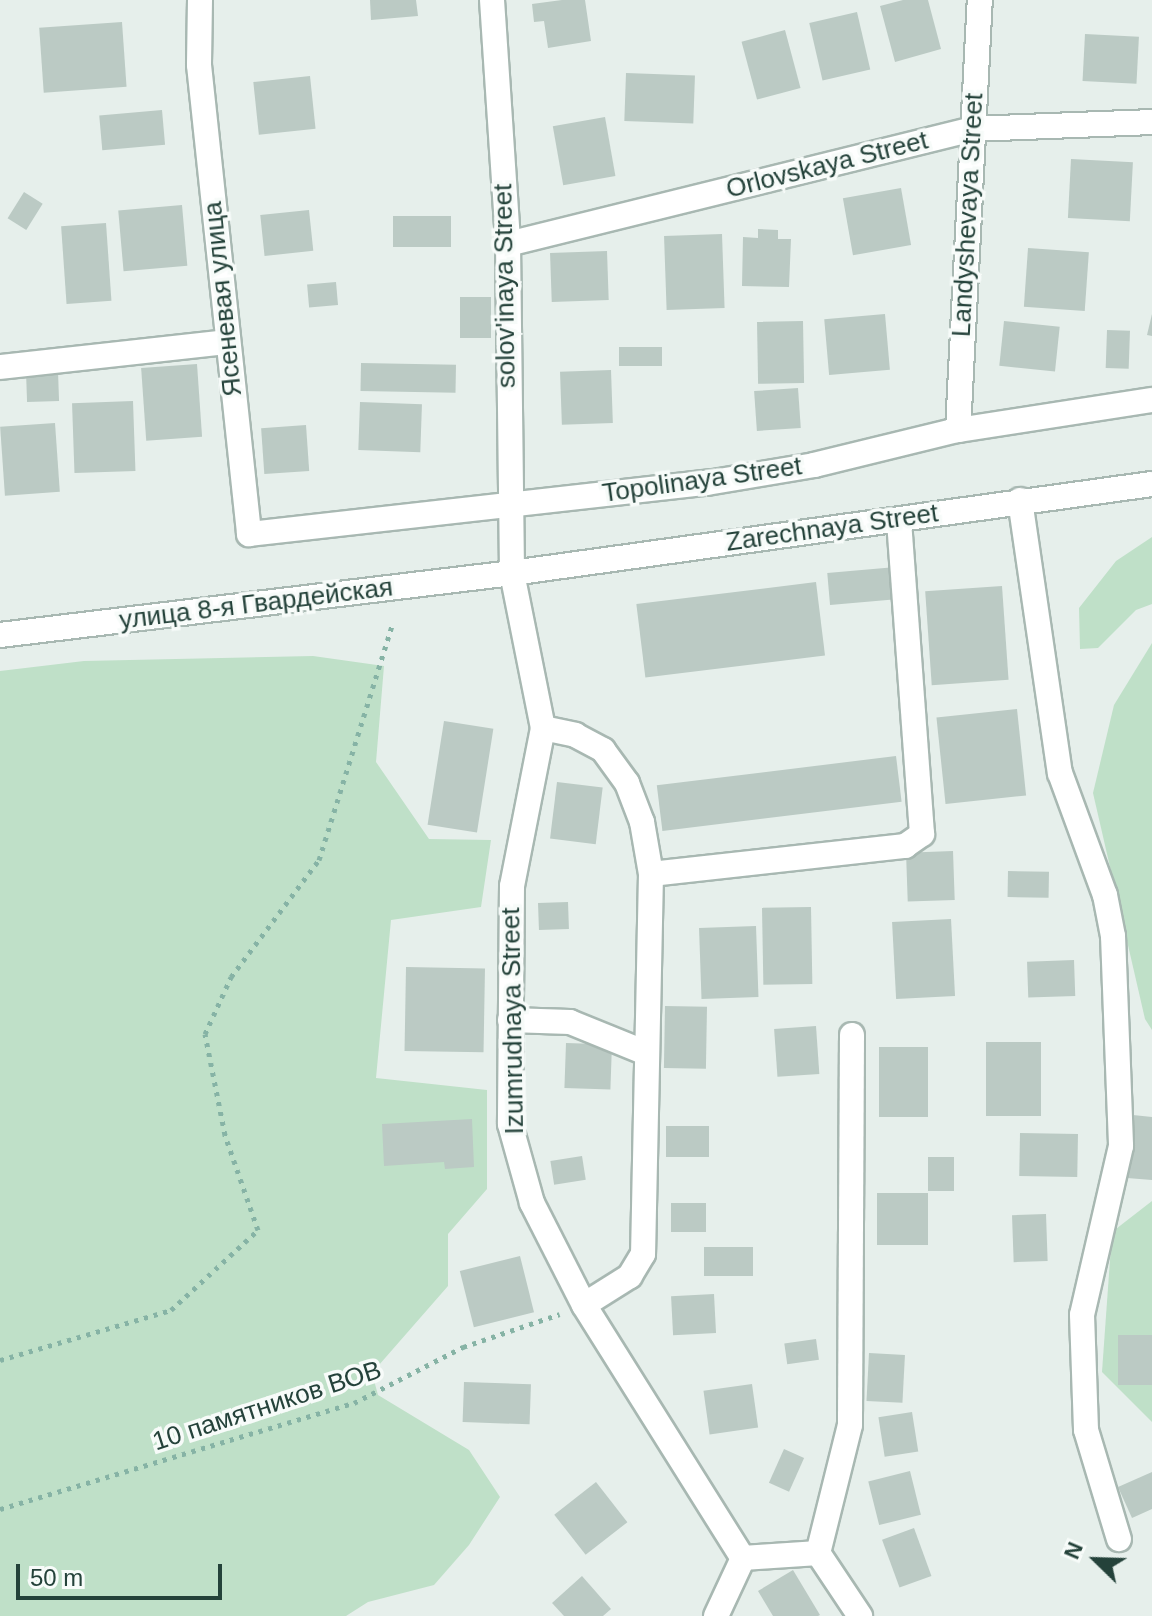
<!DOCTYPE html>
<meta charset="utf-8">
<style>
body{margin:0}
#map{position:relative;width:1152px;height:1616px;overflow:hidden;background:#e6efeb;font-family:Helvetica,sans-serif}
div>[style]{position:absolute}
.green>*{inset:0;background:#bfe0c8}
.building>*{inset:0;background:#bbcac4;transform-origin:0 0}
.path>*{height:5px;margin-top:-2.5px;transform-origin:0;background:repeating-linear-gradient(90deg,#86b3a5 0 4px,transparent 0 10px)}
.roads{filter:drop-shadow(2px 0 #a8b8b2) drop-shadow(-2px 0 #a8b8b2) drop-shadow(0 2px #a8b8b2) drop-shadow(0 -2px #a8b8b2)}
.minor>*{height:24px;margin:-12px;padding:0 12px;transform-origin:12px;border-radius:12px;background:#fff}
span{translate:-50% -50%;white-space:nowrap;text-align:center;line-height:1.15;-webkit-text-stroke:7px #f7fbf9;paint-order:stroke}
.street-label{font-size:26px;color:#24423a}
.north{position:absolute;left:1056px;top:1520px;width:80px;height:80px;-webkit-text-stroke:6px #f7fbf9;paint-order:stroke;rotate:293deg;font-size:22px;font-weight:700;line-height:32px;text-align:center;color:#24423a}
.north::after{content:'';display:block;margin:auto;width:28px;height:36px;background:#24423a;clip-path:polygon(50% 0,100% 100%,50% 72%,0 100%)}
.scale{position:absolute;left:16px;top:1564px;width:206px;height:36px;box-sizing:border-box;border:4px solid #24423a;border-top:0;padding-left:10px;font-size:24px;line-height:28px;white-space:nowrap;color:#24423a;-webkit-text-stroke:6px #f7fbf9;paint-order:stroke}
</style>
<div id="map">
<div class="green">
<div style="clip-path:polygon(1152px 537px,1152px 604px,1136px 610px,1098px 648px,1080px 649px,1079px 608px,1116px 561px)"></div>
<div style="clip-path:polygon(1152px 643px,1152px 1030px,1145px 1019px,1093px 793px,1114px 705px)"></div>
<div style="clip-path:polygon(313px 656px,384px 666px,376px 762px,429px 839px,491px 840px,481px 907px,391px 920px,376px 1078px,487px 1090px,487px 1189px,448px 1234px,448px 1286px,372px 1373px,378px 1395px,469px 1450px,500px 1497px,469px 1545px,434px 1585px,368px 1602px,346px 1616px,0 1616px,0 671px,84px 661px)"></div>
<div style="clip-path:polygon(1152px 1201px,1152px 1422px,1102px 1372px,1112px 1232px)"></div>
</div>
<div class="building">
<div style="clip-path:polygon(370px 0,416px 0,418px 16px,371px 20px)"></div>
<div style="clip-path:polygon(562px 0,585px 0,591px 41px,548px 48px,544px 21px,534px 22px,532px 4px)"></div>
<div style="clip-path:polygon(903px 0,928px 0,941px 49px,895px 62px,880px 6px)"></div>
<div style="left:857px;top:12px;width:59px;height:49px;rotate:77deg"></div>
<div style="left:122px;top:22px;width:65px;height:83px;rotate:86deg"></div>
<div style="left:785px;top:30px;width:60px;height:45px;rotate:75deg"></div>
<div style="left:1085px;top:34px;width:54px;height:47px;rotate:3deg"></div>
<div style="left:626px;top:73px;width:69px;height:48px;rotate:2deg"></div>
<div style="left:310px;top:76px;width:53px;height:57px;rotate:84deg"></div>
<div style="left:162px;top:110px;width:35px;height:63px;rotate:85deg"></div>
<div style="left:605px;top:117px;width:60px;height:53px;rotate:80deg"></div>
<div style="left:1071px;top:159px;width:62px;height:59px;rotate:3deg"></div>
<div style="left:901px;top:188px;width:58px;height:59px;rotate:80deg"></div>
<div style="left:24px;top:192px;width:22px;height:31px;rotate:32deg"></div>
<div style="left:182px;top:205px;width:61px;height:64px;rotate:85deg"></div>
<div style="left:309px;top:210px;width:41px;height:49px;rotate:84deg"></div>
<div style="left:393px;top:216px;width:58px;height:31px"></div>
<div style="left:106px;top:223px;width:78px;height:45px;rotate:86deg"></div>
<div style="clip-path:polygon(758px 229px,778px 230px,778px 239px,791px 239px,789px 287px,742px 286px,743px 237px,758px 238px)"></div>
<div style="left:722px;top:234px;width:74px;height:58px;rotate:88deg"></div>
<div style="left:1028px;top:248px;width:61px;height:59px;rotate:4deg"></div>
<div style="left:607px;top:251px;width:49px;height:57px;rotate:88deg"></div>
<div style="left:336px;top:282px;width:23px;height:29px;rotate:85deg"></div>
<div style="left:460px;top:297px;width:31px;height:41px"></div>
<div style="left:885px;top:314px;width:56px;height:61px;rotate:85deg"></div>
<div style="clip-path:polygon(1152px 314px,1152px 336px,1147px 335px)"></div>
<div style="left:803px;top:321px;width:62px;height:46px;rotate:89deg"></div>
<div style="left:1004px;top:321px;width:56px;height:45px;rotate:6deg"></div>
<div style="left:1107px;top:330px;width:23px;height:38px;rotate:2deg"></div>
<div style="left:662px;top:347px;width:19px;height:43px;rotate:90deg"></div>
<div style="left:361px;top:363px;width:95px;height:28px;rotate:1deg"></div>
<div style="left:197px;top:364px;width:73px;height:56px;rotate:86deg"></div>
<div style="left:611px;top:370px;width:53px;height:51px;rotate:88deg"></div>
<div style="left:58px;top:371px;width:30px;height:32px;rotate:88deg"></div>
<div style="left:798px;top:388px;width:40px;height:44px;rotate:86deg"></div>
<div style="left:133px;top:401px;width:70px;height:61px;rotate:88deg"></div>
<div style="left:360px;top:402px;width:62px;height:48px;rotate:2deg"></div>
<div style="left:55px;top:423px;width:69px;height:55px;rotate:86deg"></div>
<div style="left:306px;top:425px;width:46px;height:45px;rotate:86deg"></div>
<div style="left:896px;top:567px;width:32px;height:69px;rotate:85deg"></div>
<div style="left:816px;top:582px;width:74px;height:181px;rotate:83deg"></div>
<div style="left:1002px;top:586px;width:94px;height:77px;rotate:86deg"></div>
<div style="left:1017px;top:709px;width:87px;height:81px;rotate:84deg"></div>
<div style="left:444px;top:721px;width:50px;height:105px;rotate:9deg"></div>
<div style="left:896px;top:756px;width:46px;height:241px;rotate:83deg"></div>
<div style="left:557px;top:782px;width:46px;height:57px;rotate:7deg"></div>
<div style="left:953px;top:851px;width:49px;height:47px;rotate:88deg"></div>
<div style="left:1008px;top:871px;width:41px;height:26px;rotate:1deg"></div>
<div style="left:568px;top:902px;width:27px;height:30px;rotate:88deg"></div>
<div style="left:811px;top:907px;width:77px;height:49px;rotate:89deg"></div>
<div style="left:951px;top:919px;width:77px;height:59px;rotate:87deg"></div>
<div style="left:756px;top:926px;width:71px;height:57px;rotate:88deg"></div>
<div style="left:1074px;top:960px;width:36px;height:47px;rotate:88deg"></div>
<div style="left:406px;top:967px;width:79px;height:84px;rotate:1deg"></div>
<div style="left:665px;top:1006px;width:42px;height:62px;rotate:1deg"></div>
<div style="left:816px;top:1026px;width:48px;height:42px;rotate:86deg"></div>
<div style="left:986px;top:1042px;width:55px;height:74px"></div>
<div style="left:566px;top:1043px;width:46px;height:45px;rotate:2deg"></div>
<div style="left:879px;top:1047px;width:49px;height:70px"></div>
<div style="clip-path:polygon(1133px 1115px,1152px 1117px,1152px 1180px,1127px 1178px)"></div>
<div style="clip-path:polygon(472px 1119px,474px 1167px,445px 1169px,444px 1162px,384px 1166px,382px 1124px)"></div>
<div style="left:666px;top:1126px;width:43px;height:31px"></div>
<div style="left:1020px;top:1133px;width:58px;height:43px;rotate:1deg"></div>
<div style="left:582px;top:1156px;width:24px;height:32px;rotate:81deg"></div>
<div style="left:928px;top:1157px;width:26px;height:34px"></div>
<div style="left:877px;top:1193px;width:51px;height:52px"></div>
<div style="left:706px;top:1203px;width:29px;height:35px;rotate:90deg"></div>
<div style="left:1046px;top:1214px;width:47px;height:34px;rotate:88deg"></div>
<div style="left:704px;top:1247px;width:49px;height:29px"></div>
<div style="left:520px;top:1256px;width:58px;height:62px;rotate:76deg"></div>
<div style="left:714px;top:1294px;width:39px;height:43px;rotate:87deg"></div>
<div style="left:1118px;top:1335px;width:34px;height:50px"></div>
<div style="left:816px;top:1339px;width:21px;height:32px;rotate:82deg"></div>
<div style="left:869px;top:1353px;width:36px;height:48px;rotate:3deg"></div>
<div style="left:464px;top:1382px;width:67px;height:40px;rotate:2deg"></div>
<div style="left:752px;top:1384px;width:44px;height:49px;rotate:82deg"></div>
<div style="left:912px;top:1412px;width:40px;height:34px;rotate:81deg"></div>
<div style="left:784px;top:1449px;width:22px;height:37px;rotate:24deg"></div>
<div style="left:910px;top:1471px;width:45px;height:43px;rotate:76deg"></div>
<div style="clip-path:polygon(1152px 1472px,1152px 1509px,1132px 1518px,1118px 1487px)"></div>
<div style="left:596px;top:1482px;width:51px;height:53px;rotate:52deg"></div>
<div style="left:914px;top:1528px;width:51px;height:34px;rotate:70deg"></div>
<div style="clip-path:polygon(793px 1570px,820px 1615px,818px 1616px,773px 1616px,758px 1591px)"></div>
<div style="clip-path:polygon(582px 1576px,611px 1609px,603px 1616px,564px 1616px,552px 1603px)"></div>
</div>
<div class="path">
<div style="left:0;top:1360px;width:178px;rotate:-16.3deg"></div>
<div style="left:171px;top:1310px;width:118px;rotate:-42.6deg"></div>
<div style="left:258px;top:1230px;width:101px;rotate:-109.2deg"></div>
<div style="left:225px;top:1135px;width:103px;rotate:-101.2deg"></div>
<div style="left:205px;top:1034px;width:63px;rotate:-65.5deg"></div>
<div style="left:231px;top:977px;width:146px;rotate:-53.1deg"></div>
<div style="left:319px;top:860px;width:249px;rotate:-72.7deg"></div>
<div style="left:0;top:1509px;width:370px;rotate:-16.7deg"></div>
<div style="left:354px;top:1403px;width:123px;rotate:-27.2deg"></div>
<div style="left:463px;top:1347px;width:102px;rotate:-18.8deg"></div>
</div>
<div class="roads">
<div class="minor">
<div style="left:200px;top:0;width:65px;rotate:90.9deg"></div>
<div style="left:199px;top:65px;width:472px;rotate:83.9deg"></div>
<div style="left:249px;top:534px;width:461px;rotate:-6.4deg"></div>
<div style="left:707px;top:483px;width:109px;rotate:-9.5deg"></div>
<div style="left:814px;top:465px;width:148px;rotate:-13.7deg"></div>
<div style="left:958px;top:430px;width:196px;rotate:-8.8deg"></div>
<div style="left:492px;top:0;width:245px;rotate:86.2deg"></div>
<div style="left:508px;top:244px;width:329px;rotate:89.3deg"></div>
<div style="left:512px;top:573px;width:158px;rotate:78.7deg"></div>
<div style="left:543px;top:728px;width:161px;rotate:101.1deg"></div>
<div style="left:512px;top:886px;width:238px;rotate:90.5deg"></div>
<div style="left:510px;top:1124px;width:82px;rotate:74.4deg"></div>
<div style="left:532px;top:1203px;width:114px;rotate:63deg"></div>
<div style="left:584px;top:1305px;width:299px;rotate:57.9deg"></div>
<div style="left:508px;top:244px;width:477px;rotate:-13.9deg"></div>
<div style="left:971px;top:129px;width:181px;rotate:-2.2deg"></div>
<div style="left:0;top:367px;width:229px;rotate:-6.3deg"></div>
<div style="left:958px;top:430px;width:431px;rotate:-87.1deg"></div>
<div style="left:1020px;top:500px;width:276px;rotate:81.7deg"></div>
<div style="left:1060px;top:773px;width:130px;rotate:69.8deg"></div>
<div style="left:1105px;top:895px;width:42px;rotate:79deg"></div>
<div style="left:1113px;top:936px;width:210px;rotate:87.8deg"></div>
<div style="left:1121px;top:1146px;width:173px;rotate:103deg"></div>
<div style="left:1082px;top:1315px;width:115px;rotate:88deg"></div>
<div style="left:1086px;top:1430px;width:114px;rotate:73.2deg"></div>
<div style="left:0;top:635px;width:516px;rotate:-6.9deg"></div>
<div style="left:512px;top:573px;width:646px;rotate:-7.92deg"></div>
<div style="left:543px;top:728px;width:33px;rotate:12deg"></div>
<div style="left:575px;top:735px;width:32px;rotate:28deg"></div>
<div style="left:603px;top:750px;width:41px;rotate:54deg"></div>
<div style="left:627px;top:783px;width:42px;rotate:69deg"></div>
<div style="left:642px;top:822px;width:53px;rotate:80.2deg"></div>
<div style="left:651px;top:874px;width:380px;rotate:91.2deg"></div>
<div style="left:643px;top:1254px;width:26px;rotate:121deg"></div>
<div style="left:630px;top:1276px;width:54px;rotate:147.8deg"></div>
<div style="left:651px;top:874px;width:256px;rotate:-6.3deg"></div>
<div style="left:905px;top:846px;width:21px;rotate:-35deg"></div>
<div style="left:922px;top:834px;width:315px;rotate:-94.2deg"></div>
<div style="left:510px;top:1020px;width:60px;rotate:1.9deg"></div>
<div style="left:570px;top:1022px;width:82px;rotate:22.2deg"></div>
<div style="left:852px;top:1035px;width:390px;rotate:90.3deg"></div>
<div style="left:850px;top:1425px;width:132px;rotate:104deg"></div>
<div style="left:818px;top:1553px;width:76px;rotate:56.3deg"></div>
<div style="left:716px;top:1616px;width:64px;rotate:-65deg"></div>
<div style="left:743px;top:1558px;width:75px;rotate:-3.8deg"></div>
</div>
</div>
<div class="street-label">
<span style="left:827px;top:165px;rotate:-14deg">Orlovskaya Street</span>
<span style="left:968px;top:215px;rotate:-87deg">Landyshevaya Street</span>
<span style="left:505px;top:286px;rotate:-91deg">solov'inaya Street</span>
<span style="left:223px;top:299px;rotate:-96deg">Ясеневая улица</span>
<span style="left:702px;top:480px;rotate:-8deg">Topolinaya Street</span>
<span style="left:832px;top:528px;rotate:-8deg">Zarechnaya Street</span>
<span style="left:256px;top:604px;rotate:-7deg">улица 8-я Гвардейская</span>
<span style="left:513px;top:1021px;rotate:-91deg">Izumrudnaya Street</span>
<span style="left:267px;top:1406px;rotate:-18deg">10 памятников ВОВ</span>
</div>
<div class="north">N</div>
<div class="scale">50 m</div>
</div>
